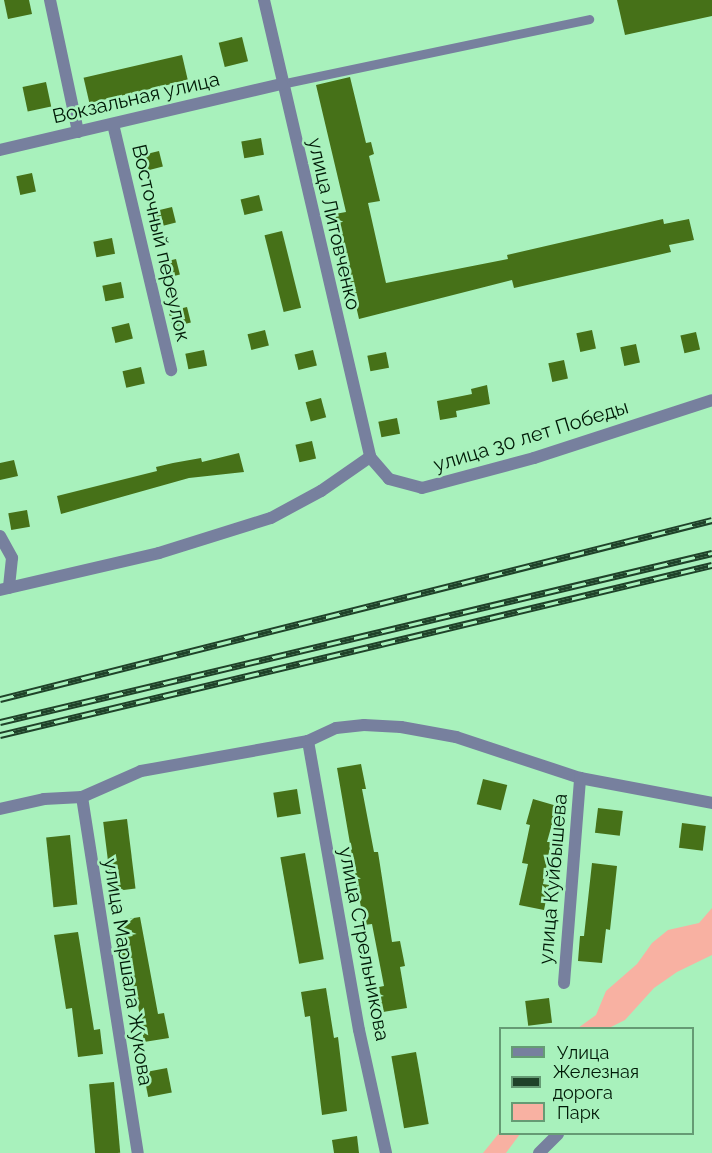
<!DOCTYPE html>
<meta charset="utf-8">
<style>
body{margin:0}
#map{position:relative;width:712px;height:1153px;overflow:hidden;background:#a8f1bc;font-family:Raleway,sans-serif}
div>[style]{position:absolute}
.green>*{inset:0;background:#f8b1a2}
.building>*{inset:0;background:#467118;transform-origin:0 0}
.service>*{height:9px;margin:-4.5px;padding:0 4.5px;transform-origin:4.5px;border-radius:4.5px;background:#77809e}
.minor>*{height:12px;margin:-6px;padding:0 6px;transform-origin:6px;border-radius:6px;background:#77809e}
.rail>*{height:7px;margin-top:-3.5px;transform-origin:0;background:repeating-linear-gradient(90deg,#a8f1bc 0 14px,#1f4229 0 28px);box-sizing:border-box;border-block:2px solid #1f4229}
span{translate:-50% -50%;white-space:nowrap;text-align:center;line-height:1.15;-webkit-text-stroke:5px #a8f1bc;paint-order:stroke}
.street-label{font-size:20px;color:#001a07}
.legend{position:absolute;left:499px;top:1027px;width:195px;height:108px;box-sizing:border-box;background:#a8f1bc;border:2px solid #659b74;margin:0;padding:8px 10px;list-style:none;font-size:18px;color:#001a07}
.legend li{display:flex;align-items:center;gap:12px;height:30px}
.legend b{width:30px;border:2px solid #659b74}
</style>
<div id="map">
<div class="green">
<div style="clip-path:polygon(712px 908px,712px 955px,677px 972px,654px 988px,625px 1020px,609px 1028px,578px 1028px,596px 1015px,606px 991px,637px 964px,652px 943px,668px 930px,699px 923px)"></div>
<div style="clip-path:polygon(500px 1132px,520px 1134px,506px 1153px,483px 1153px)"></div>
</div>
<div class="building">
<div style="clip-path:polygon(4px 0,29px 0,32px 14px,8px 19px)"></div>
<div style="clip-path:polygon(617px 0,712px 0,712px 16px,625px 35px)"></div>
<div style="left:242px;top:37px;width:25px;height:24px;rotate:76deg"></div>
<div style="left:182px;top:55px;width:26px;height:101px;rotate:77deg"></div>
<div style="clip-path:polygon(350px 77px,366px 143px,371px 142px,374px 154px,369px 156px,380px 201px,368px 203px,386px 283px,508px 259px,507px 255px,663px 219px,664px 224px,689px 219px,694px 240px,669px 245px,671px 252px,514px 288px,512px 280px,359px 319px,335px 214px,346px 212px,316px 85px)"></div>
<div style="left:46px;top:82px;width:25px;height:24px;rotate:78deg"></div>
<div style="left:261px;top:138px;width:17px;height:20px;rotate:80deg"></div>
<div style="left:159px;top:151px;width:16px;height:18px;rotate:76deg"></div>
<div style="left:32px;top:173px;width:19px;height:16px;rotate:78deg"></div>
<div style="left:259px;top:195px;width:16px;height:19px;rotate:76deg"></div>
<div style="left:172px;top:207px;width:16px;height:18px;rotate:76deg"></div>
<div style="left:282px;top:231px;width:79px;height:18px;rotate:76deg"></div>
<div style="left:112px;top:238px;width:16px;height:19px;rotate:79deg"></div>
<div style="left:176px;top:259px;width:16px;height:18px;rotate:76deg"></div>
<div style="left:121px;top:282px;width:16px;height:19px;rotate:79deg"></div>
<div style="left:187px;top:307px;width:16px;height:19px;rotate:76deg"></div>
<div style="left:129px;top:323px;width:16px;height:18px;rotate:76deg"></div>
<div style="left:265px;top:330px;width:16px;height:18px;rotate:76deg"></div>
<div style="left:592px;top:330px;width:19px;height:16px;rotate:78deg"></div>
<div style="left:696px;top:332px;width:18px;height:16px;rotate:77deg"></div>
<div style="left:636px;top:344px;width:19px;height:16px;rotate:78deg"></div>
<div style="left:204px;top:350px;width:16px;height:19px;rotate:79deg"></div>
<div style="left:313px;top:350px;width:16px;height:19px;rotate:76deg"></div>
<div style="left:386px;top:352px;width:16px;height:19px;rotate:79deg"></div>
<div style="left:564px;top:360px;width:19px;height:16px;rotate:78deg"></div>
<div style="left:141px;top:367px;width:17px;height:19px;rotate:77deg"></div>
<div style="clip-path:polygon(487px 385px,490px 404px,456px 411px,457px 417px,440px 420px,437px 401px,472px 394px,471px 389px)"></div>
<div style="left:321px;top:398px;width:20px;height:16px;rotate:75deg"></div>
<div style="left:397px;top:418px;width:16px;height:19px;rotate:79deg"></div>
<div style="left:312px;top:441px;width:18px;height:17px;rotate:77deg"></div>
<div style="clip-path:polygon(239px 453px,244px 472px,189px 478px,61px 514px,57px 496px,157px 471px,156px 467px,173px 463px,201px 458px,202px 462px)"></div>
<div style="clip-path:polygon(14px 460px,18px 476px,0 480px,0 463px)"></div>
<div style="left:27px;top:510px;width:17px;height:19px;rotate:80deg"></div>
<div style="clip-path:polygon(361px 764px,366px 789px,362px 789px,374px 852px,378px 852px,392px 942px,400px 941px,405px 966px,400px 967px,407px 1008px,383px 1012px,379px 987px,384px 986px,372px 924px,364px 925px,337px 768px)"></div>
<div style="left:483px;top:779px;width:25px;height:26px;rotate:14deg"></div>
<div style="left:297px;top:789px;width:25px;height:24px;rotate:81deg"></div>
<div style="clip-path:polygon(533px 799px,557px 806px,547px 842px,551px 842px,543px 884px,549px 885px,544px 910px,519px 905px,528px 864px,522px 863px,530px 825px,526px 824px)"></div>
<div style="left:598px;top:808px;width:25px;height:25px;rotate:7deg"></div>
<div style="left:127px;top:819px;width:70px;height:24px;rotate:83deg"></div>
<div style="left:682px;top:823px;width:24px;height:25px;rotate:7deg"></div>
<div style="left:70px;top:835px;width:70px;height:24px;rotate:84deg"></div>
<div style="left:305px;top:853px;width:108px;height:25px;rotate:80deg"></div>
<div style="clip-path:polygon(592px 863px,617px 866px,610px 930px,606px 929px,602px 963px,578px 961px,580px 936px,584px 936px)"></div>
<div style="clip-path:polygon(140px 917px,158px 1014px,164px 1013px,169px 1038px,144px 1042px,136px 993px,129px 994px,115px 921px)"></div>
<div style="clip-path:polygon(78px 932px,94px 1030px,100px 1029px,103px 1054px,78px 1057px,72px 1008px,66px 1009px,54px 935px)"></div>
<div style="clip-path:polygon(326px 988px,334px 1038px,338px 1037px,347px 1111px,322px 1115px,310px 1016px,305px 1017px,301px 992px)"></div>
<div style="left:549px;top:998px;width:25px;height:24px;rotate:83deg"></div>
<div style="left:416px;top:1052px;width:73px;height:25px;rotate:80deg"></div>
<div style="left:167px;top:1068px;width:25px;height:24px;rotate:79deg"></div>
<div style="left:114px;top:1082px;width:71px;height:25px;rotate:85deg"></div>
<div style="clip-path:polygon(357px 1136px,359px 1153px,334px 1153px,332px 1140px)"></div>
</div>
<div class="service">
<div style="left:281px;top:84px;width:315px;rotate:-11.9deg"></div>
</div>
<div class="minor">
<div style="left:50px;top:0;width:135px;rotate:78deg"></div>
<div style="left:264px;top:0;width:469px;rotate:76.9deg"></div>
<div style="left:113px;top:124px;width:253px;rotate:76.7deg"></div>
<div style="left:0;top:150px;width:289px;rotate:-13.2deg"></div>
<div style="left:0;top:536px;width:25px;rotate:61deg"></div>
<div style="left:12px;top:558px;width:30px;rotate:96deg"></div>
<div style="left:0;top:590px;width:163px;rotate:-13.1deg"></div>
<div style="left:159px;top:553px;width:117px;rotate:-17.4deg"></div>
<div style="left:271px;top:518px;width:57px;rotate:-28.4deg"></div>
<div style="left:321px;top:491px;width:60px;rotate:-34.8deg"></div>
<div style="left:370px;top:457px;width:29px;rotate:49deg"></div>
<div style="left:389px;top:479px;width:34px;rotate:15deg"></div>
<div style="left:422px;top:488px;width:116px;rotate:-15deg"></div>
<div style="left:534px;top:458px;width:187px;rotate:-18deg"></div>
<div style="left:308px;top:741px;width:293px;rotate:80deg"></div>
<div style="left:359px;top:1030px;width:126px;rotate:77.6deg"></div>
<div style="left:82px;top:797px;width:360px;rotate:81.1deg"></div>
<div style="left:0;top:809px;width:45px;rotate:-12.8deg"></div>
<div style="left:44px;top:799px;width:38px;rotate:-3deg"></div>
<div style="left:82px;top:797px;width:64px;rotate:-23.8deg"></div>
<div style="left:141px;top:771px;width:170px;rotate:-10.2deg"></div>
<div style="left:308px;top:741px;width:31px;rotate:-25deg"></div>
<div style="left:336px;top:728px;width:28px;rotate:-6deg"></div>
<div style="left:364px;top:725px;width:37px;rotate:3deg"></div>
<div style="left:401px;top:727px;width:56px;rotate:10.3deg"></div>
<div style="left:456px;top:737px;width:131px;rotate:18.3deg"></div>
<div style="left:580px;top:778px;width:134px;rotate:10.7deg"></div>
<div style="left:564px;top:983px;width:206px;rotate:-85.5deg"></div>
<div style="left:539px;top:1153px;width:27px;rotate:-45deg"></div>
</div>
<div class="rail">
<div style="left:0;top:699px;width:734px;rotate:-14.11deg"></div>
<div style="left:0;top:722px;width:732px;rotate:-13.35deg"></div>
<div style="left:0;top:735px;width:732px;rotate:-13.43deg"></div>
</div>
<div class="street-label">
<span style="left:136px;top:98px;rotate:-13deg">Вокзальная улица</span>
<span style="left:334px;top:224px;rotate:77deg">улица Литовченко</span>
<span style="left:161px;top:243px;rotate:77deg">Восточный переулок</span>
<span style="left:531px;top:436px;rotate:-17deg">улица 30 лет Победы</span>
<span style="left:553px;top:879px;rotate:-85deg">улица Куйбышева</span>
<span style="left:364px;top:944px;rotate:79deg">улица Стрельникова</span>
<span style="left:128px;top:972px;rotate:81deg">улица Маршала Жукова</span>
</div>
<ul class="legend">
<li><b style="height:8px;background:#77809e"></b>Улица</li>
<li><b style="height:8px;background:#1f4229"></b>Железная дорога</li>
<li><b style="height:16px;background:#f8b1a2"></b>Парк</li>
</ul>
</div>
